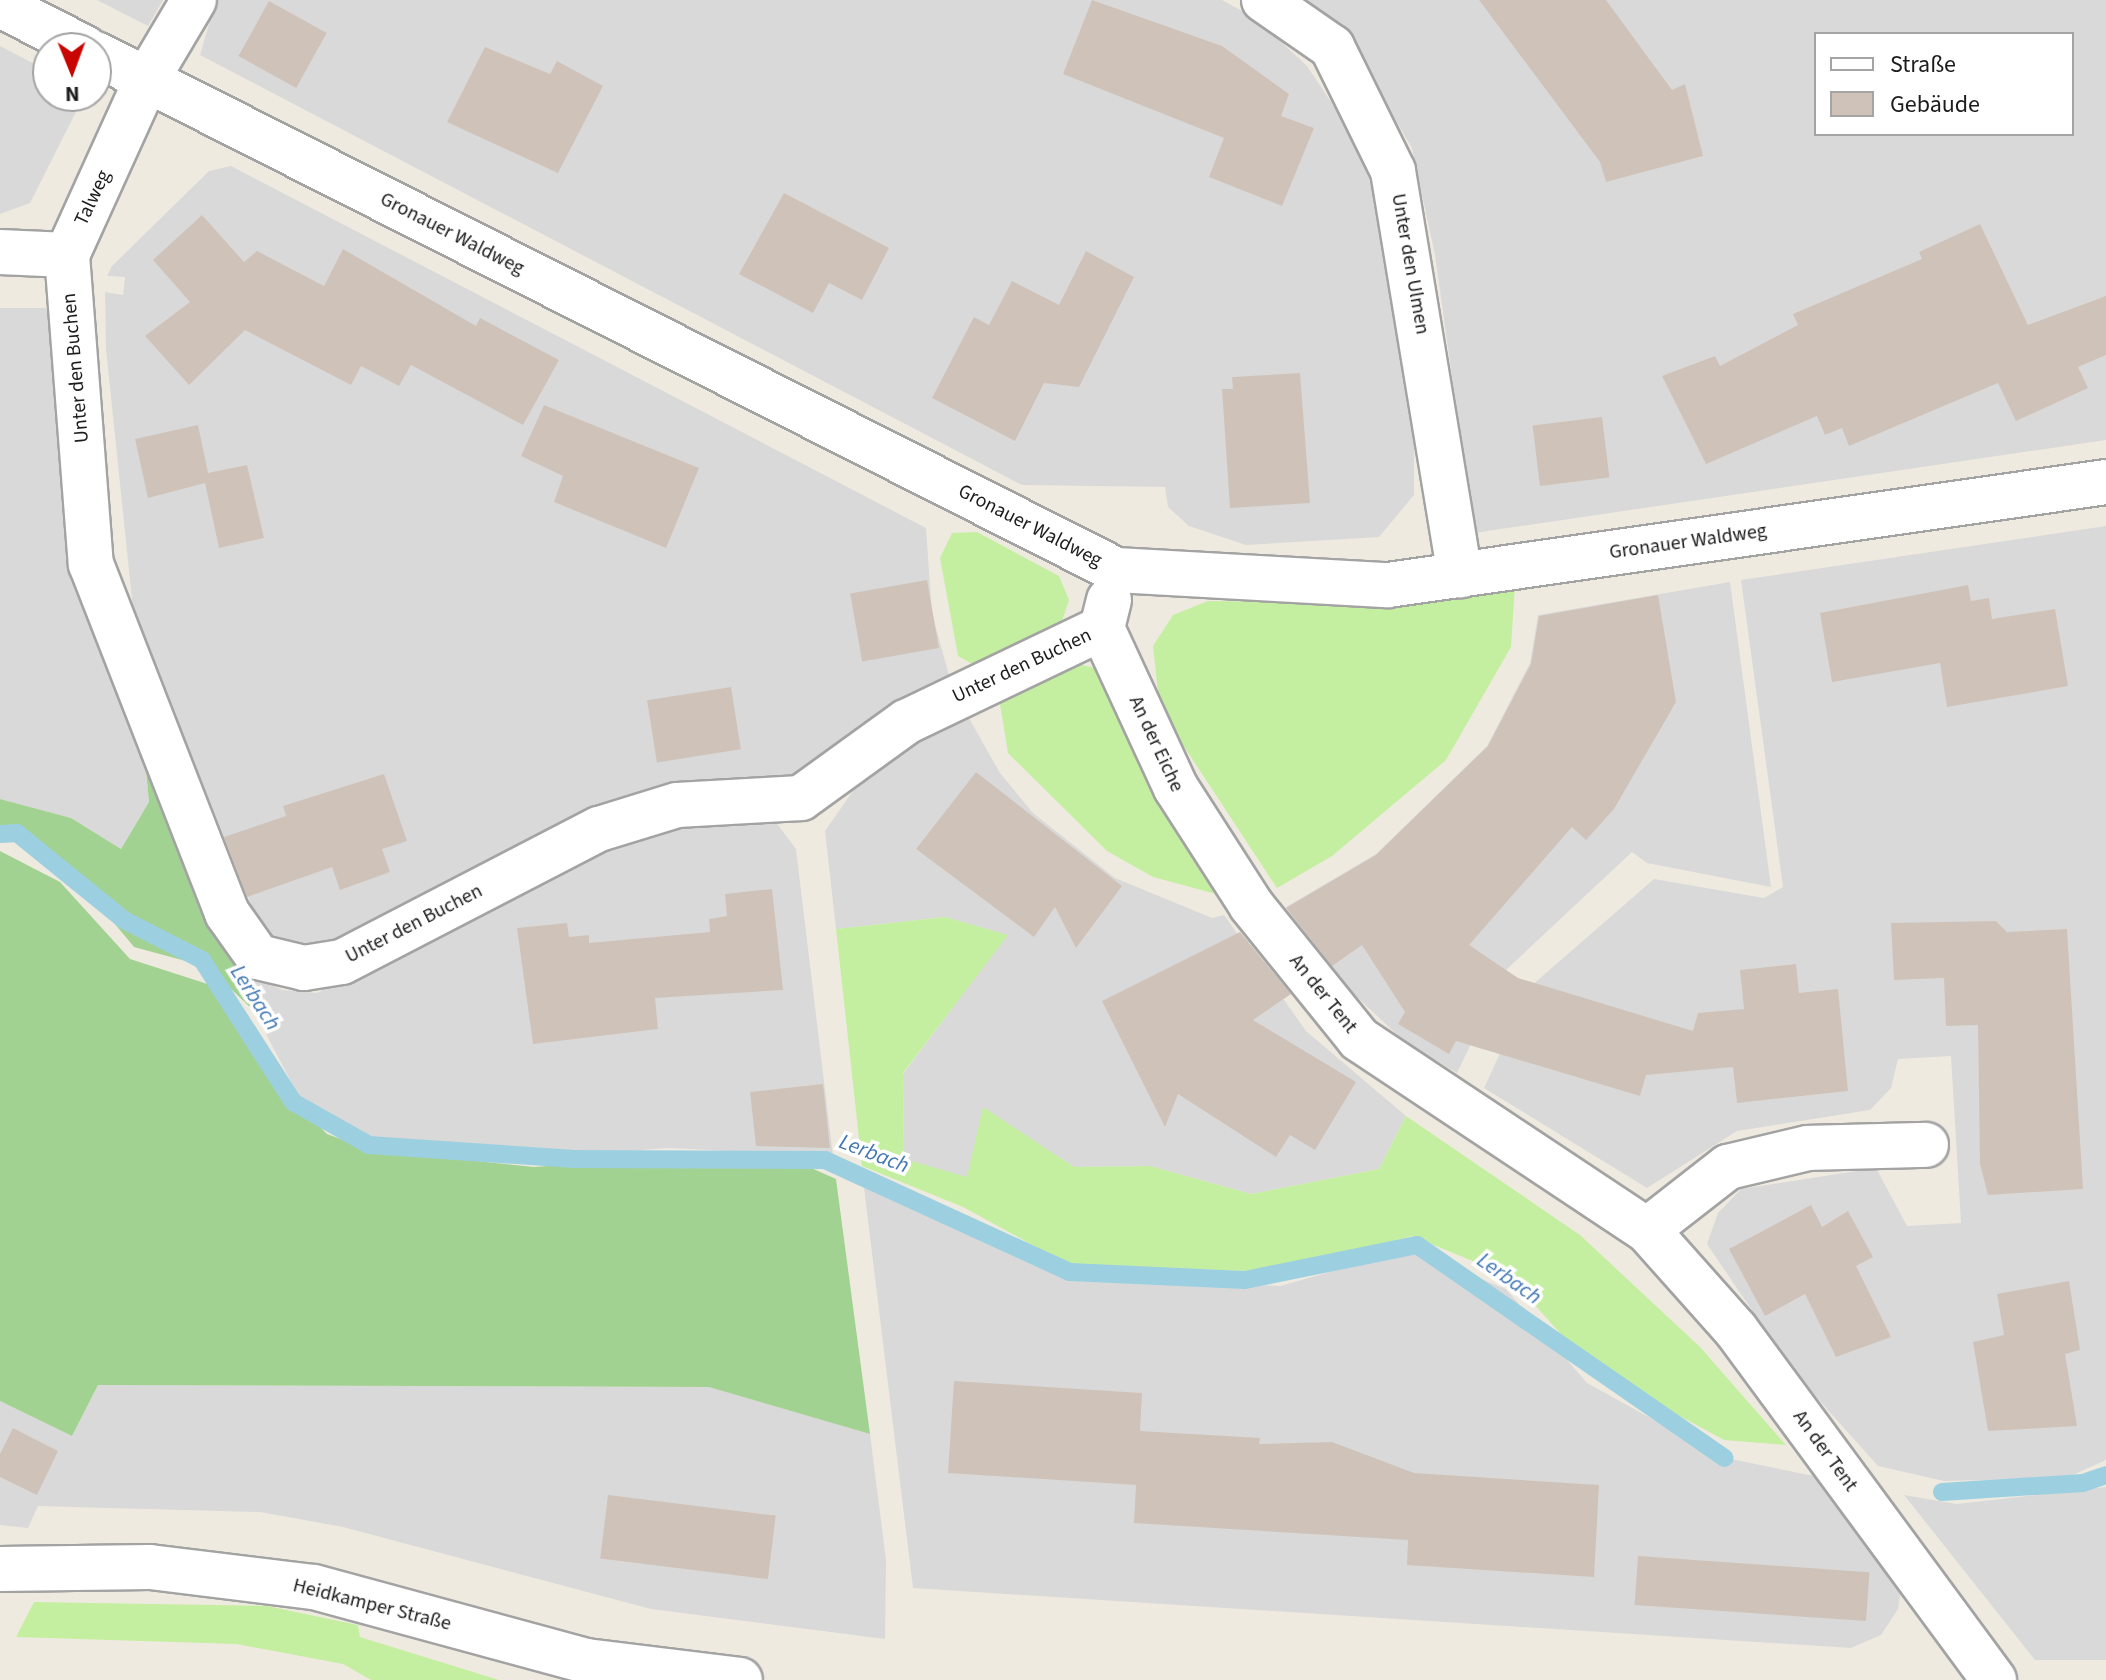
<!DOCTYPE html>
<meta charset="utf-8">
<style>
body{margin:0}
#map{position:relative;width:2106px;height:1680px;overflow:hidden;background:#efeae0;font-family:"Source Sans 3",sans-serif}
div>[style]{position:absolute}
.residential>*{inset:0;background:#dad9d9}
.grass>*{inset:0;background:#c5efa0}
.forest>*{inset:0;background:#a2d291}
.stream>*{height:18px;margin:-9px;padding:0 9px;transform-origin:9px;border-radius:9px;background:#9cd0e1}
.building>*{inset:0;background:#cfc3b9;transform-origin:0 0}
.roads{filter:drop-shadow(2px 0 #a3a3a3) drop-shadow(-2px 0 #a3a3a3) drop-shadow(0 2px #a3a3a3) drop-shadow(0 -2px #a3a3a3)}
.minor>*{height:44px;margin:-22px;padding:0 22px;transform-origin:22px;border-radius:22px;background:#fff}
span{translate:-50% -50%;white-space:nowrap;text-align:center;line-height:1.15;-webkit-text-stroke:7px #fff;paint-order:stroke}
.street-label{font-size:20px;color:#1c1c1c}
.water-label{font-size:22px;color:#4077b4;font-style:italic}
.legend{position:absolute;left:1814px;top:32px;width:260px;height:104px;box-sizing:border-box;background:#fff;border:2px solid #a4a4a4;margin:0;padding:10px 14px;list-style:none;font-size:24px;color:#1c1c1c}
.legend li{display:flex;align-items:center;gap:16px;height:40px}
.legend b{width:40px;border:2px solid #a4a4a4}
.north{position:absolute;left:32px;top:32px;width:80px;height:80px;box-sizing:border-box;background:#fff;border:2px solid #a4a4a4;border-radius:50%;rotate:179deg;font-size:22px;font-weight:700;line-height:32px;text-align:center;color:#1c1c1c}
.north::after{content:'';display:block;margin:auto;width:28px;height:36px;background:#c80500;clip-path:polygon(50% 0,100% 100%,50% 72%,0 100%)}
</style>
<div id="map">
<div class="residential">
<div style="clip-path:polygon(97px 0,163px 0,148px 26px)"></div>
<div style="clip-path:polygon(216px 0,1222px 0,1255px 18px,1307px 66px,1347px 126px,1373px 189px,1414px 432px,1414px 495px,1379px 537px,1246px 545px,1189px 526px,1168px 507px,1165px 487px,1022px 485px,200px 55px)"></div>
<div style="clip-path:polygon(evenodd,1308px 0,2106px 0,2106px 440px,1474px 533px,1435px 255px,1412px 148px,1344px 34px,1308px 0,1816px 34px,2072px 34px,2072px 134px,1816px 134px,1816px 34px)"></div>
<div style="clip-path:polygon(0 46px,48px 71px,48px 96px,84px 96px,30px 203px,0 214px)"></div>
<div style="clip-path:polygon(231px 166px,926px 528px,932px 614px,951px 682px,817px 771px,334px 953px,262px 932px,133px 609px,106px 349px,105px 292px,123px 295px,125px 277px,107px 276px,112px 266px,209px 171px)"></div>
<div style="clip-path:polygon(0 308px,53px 308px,145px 759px,149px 802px,121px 849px,71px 818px,0 799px)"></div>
<div style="clip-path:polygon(2106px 526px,2106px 1460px,2066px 1478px,1944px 1481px,1878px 1466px,1793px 1371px,1707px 1244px,1718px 1213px,1741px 1189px,1876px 1168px,1907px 1226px,1961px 1223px,1951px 1056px,1898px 1059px,1891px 1088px,1870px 1110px,1737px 1131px,1647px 1188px,1484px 1088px,1531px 986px,1654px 879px,1764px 898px,1783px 887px,1741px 580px)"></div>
<div style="clip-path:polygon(1730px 582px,1771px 887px,1647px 863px,1632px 852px,1507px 969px,1457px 1073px,1404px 1041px,1327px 969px,1286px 907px,1376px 854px,1487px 746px,1530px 663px,1538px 615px)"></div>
<div style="clip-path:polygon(962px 706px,1000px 773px,1033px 813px,1115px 878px,1212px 918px,1224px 915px,1306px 1031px,1406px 1116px,1379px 1169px,1251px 1194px,1150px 1166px,1074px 1167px,984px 1108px,967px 1178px,904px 1159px,903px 1074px,1007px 935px,945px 917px,836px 929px,825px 831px,871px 765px)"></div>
<div style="clip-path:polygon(775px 821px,796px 849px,833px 1156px,669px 1148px,543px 1157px,371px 1141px,330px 1126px,297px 1093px,254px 1011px,252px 975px,282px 990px,317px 993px,569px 861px,695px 822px)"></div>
<div style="clip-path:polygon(864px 1188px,959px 1220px,1065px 1277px,1280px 1286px,1409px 1250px,1506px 1289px,1587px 1383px,1721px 1457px,1814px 1476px,1888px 1557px,1901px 1587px,1898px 1609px,1881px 1635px,1851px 1648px,913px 1588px)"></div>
<div style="clip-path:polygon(98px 1385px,710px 1387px,870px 1434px,886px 1560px,885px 1639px,651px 1609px,343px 1527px,260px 1512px,38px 1506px,28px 1528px,0 1525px,0 1401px,72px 1436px)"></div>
<div style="clip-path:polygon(2106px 1487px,2106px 1660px,2035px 1660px,1904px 1495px,1957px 1504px)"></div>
</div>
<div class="grass">
<div style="clip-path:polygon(977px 532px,1059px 576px,1069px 600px,1060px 627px,976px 666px,958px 656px,940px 558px,952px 533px)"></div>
<div style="clip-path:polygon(1515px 585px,1511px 647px,1446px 760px,1332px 856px,1277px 888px,1160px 710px,1153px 646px,1173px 615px,1208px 601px,1355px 603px)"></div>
<div style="clip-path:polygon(1077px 664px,1104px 670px,1148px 773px,1216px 894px,1153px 877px,1107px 851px,1008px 753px,1000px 704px,1018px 687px)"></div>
<div style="clip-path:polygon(945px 917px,1008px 935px,903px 1073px,904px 1159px,967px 1177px,983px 1107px,1074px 1167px,1150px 1166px,1251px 1194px,1379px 1169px,1406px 1116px,1580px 1235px,1700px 1347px,1786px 1445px,1724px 1440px,1591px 1368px,1509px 1276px,1412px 1236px,1283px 1272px,1069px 1265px,963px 1207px,862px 1166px,836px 929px)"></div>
<div style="clip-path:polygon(34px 1602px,267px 1606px,358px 1625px,360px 1637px,499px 1680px,371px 1680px,343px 1664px,236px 1644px,16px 1637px)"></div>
</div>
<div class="forest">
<div style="clip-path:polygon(145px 759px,252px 975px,254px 1011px,208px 967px,134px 947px,66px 865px,12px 829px,0 830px,0 799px,71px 818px,121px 849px,149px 802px)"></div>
<div style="clip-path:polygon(0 851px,60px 882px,130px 959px,223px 989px,255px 1026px,295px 1101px,327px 1134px,370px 1150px,534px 1167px,669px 1157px,800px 1163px,836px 1179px,870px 1434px,709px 1387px,98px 1385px,72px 1436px,0 1401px)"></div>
</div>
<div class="stream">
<div style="left:0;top:834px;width:17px;rotate:-3deg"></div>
<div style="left:17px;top:833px;width:138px;rotate:39.1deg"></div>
<div style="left:124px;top:920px;width:88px;rotate:27.1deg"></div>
<div style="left:202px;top:960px;width:169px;rotate:57.3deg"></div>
<div style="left:293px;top:1102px;width:87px;rotate:29.5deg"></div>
<div style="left:369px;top:1145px;width:203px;rotate:3.9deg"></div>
<div style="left:572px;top:1159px;width:253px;rotate:0.2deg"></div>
<div style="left:825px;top:1160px;width:269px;rotate:24.6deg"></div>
<div style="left:1070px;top:1272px;width:175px;rotate:2.6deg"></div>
<div style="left:1245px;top:1280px;width:176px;rotate:-11.5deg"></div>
<div style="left:1417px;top:1245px;width:374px;rotate:34.7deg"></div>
<div style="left:1942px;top:1492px;width:141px;rotate:-3.7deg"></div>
<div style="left:2083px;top:1483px;width:24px;rotate:-19deg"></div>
</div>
<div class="building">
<div style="clip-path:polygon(1092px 0,1222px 46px,1289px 94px,1281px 116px,1314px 128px,1282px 206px,1209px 177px,1224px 138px,1063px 74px)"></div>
<div style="clip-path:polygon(1479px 0,1606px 0,1672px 90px,1685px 84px,1703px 156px,1606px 182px,1600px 162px)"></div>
<div style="left:269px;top:1px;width:66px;height:63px;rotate:29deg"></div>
<div style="clip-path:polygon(485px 47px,550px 74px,557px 61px,603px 86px,558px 173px,447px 122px)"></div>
<div style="clip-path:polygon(784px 193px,889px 248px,862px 300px,829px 283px,813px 313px,739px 274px)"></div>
<div style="clip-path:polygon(202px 215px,244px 262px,257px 251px,324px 286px,343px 249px,476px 326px,480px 318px,559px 360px,523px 425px,411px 365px,399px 386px,361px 366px,351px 385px,245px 330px,189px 385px,145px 336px,190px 302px,153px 260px)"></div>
<div style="clip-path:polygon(1980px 224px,2028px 325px,2106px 296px,2106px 355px,2078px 367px,2088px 388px,2016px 421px,1998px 383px,1849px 446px,1842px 428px,1825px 435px,1817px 416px,1706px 464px,1662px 376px,1715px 356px,1720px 366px,1798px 325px,1793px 314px,1922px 259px,1919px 252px)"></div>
<div style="clip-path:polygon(1086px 251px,1134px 277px,1079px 387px,1044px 383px,1015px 441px,932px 398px,974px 317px,989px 325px,1012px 281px,1059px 305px)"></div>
<div style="clip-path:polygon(1300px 373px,1310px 503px,1230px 508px,1222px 389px,1233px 389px,1232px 377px)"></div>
<div style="clip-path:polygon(544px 405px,699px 468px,666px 548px,554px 502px,563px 476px,521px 456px)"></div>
<div style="left:1602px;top:417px;width:61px;height:70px;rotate:83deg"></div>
<div style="clip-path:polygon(198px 425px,208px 473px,247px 465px,264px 538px,219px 548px,205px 483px,148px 498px,135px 439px)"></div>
<div style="left:927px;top:580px;width:69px;height:78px;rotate:80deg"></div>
<div style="clip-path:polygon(1968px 585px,1971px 601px,1989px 598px,1992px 619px,2055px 609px,2068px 686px,1947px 707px,1940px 663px,1832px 682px,1820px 613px)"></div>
<div style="clip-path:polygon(1658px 595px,1676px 702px,1614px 809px,1586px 840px,1572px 827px,1469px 945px,1518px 978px,1693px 1031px,1698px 1013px,1744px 1009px,1740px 970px,1796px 964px,1799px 993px,1838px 989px,1848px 1091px,1737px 1103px,1733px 1067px,1646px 1075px,1640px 1096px,1456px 1041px,1449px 1054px,1398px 1024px,1405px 1012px,1362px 945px,1332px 966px,1286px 908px,1376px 855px,1488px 746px,1531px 664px,1539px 616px)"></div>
<div style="left:731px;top:687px;width:63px;height:85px;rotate:81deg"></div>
<div style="clip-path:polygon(976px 772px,1122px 886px,1076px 948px,1055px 907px,1034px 937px,916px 849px)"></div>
<div style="clip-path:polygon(384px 774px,407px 841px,382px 849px,390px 872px,340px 890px,332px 867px,247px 897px,224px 837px,286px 816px,283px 806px)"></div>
<div style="clip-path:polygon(772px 889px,783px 990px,655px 998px,658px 1029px,533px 1044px,517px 928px,567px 923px,569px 937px,589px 935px,589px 943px,710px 932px,709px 919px,727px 916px,725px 894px)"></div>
<div style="clip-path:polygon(1996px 921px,2007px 932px,2067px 929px,2083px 1189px,1988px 1195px,1980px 1164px,1978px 1025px,1946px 1026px,1944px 978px,1894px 980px,1891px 923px)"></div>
<div style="clip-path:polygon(1240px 932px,1291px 994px,1253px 1020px,1356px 1082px,1315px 1150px,1290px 1135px,1276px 1157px,1178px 1094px,1165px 1127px,1102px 1001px)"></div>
<div style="clip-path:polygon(823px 1084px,830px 1148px,756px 1146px,750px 1092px)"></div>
<div style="clip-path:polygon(1811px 1205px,1822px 1227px,1848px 1211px,1873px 1257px,1856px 1266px,1891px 1337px,1836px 1357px,1805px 1294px,1765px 1316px,1729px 1249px)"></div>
<div style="clip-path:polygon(2069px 1281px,2080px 1350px,2065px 1354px,2077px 1426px,1988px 1431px,1973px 1342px,2004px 1335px,1997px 1294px)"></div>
<div style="clip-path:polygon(954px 1381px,1142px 1393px,1140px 1431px,1260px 1438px,1259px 1444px,1332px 1442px,1414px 1473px,1599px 1485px,1594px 1577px,1407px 1565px,1408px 1540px,1134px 1523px,1136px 1485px,948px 1473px)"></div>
<div style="clip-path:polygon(13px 1428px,58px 1451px,37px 1495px,0 1477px,0 1454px)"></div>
<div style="left:608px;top:1495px;width:169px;height:64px;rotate:7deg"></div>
<div style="left:1638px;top:1556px;width:232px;height:49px;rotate:4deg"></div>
</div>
<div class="roads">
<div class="minor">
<div style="left:1264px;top:0;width:83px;rotate:34.7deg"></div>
<div style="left:1332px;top:47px;width:138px;rotate:63.8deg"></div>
<div style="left:1393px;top:171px;width:410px;rotate:80.6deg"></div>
<div style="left:0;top:5px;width:95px;rotate:26.8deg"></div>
<div style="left:96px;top:54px;width:1143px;rotate:26.83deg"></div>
<div style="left:1116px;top:570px;width:272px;rotate:3.2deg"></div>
<div style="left:1388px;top:585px;width:725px;rotate:-8.16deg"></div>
<div style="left:0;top:252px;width:67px;rotate:2.6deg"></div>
<div style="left:67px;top:255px;width:193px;rotate:-65.6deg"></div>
<div style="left:147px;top:79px;width:92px;rotate:-59.3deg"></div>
<div style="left:67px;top:255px;width:310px;rotate:85.6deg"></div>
<div style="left:91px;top:564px;width:375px;rotate:68.7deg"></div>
<div style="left:227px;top:913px;width:54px;rotate:54.8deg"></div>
<div style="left:258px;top:957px;width:47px;rotate:13.4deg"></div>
<div style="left:304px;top:968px;width:38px;rotate:-9deg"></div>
<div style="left:342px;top:962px;width:289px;rotate:-27.4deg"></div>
<div style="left:599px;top:829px;width:82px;rotate:-17.1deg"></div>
<div style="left:677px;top:805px;width:124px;rotate:-3.2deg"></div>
<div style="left:801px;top:798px;width:130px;rotate:-35.9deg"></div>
<div style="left:906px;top:722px;width:217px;rotate:-25.6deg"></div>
<div style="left:1109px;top:600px;width:29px;rotate:104deg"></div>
<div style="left:1102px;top:628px;width:176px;rotate:65.2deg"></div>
<div style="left:1176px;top:788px;width:139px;rotate:57.3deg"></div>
<div style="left:1251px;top:905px;width:172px;rotate:51.1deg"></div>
<div style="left:1359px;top:1039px;width:346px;rotate:33.6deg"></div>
<div style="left:1647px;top:1230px;width:134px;rotate:48.3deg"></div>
<div style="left:1736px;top:1330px;width:435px;rotate:53.6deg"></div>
<div style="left:1647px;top:1230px;width:103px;rotate:-37.9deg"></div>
<div style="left:1728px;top:1167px;width:82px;rotate:-13.4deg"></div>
<div style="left:1808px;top:1148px;width:118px;rotate:-1.5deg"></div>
<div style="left:0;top:1569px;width:150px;rotate:-0.8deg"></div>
<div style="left:150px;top:1567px;width:165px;rotate:7deg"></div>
<div style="left:314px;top:1587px;width:282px;rotate:15.2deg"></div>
<div style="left:586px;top:1661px;width:155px;rotate:7deg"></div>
</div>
</div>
<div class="street-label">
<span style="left:93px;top:198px;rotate:-65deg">Talweg</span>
<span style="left:452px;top:234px;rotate:27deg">Gronauer Waldweg</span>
<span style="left:1410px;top:264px;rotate:80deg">Unter den Ulmen</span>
<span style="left:76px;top:368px;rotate:-95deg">Unter den Buchen</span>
<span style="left:1030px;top:526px;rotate:27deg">Gronauer Waldweg</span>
<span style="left:1688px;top:542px;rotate:-8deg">Gronauer Waldweg</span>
<span style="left:1022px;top:666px;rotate:-25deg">Unter den Buchen</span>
<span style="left:1156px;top:744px;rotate:65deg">An der Eiche</span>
<span style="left:414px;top:924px;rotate:-27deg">Unter den Buchen</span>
<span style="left:1323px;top:994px;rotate:51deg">An der Tent</span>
<span style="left:1825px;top:1451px;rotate:54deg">An der Tent</span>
<span style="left:372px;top:1605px;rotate:14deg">Heidkamper Straße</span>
</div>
<div class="water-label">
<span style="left:255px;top:998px;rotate:57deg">Lerbach</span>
<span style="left:874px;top:1154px;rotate:21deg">Lerbach</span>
<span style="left:1509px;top:1279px;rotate:35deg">Lerbach</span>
</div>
<ul class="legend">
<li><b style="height:10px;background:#fff"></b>Straße</li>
<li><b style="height:22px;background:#cfc3b9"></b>Gebäude</li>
</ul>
<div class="north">N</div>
</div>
